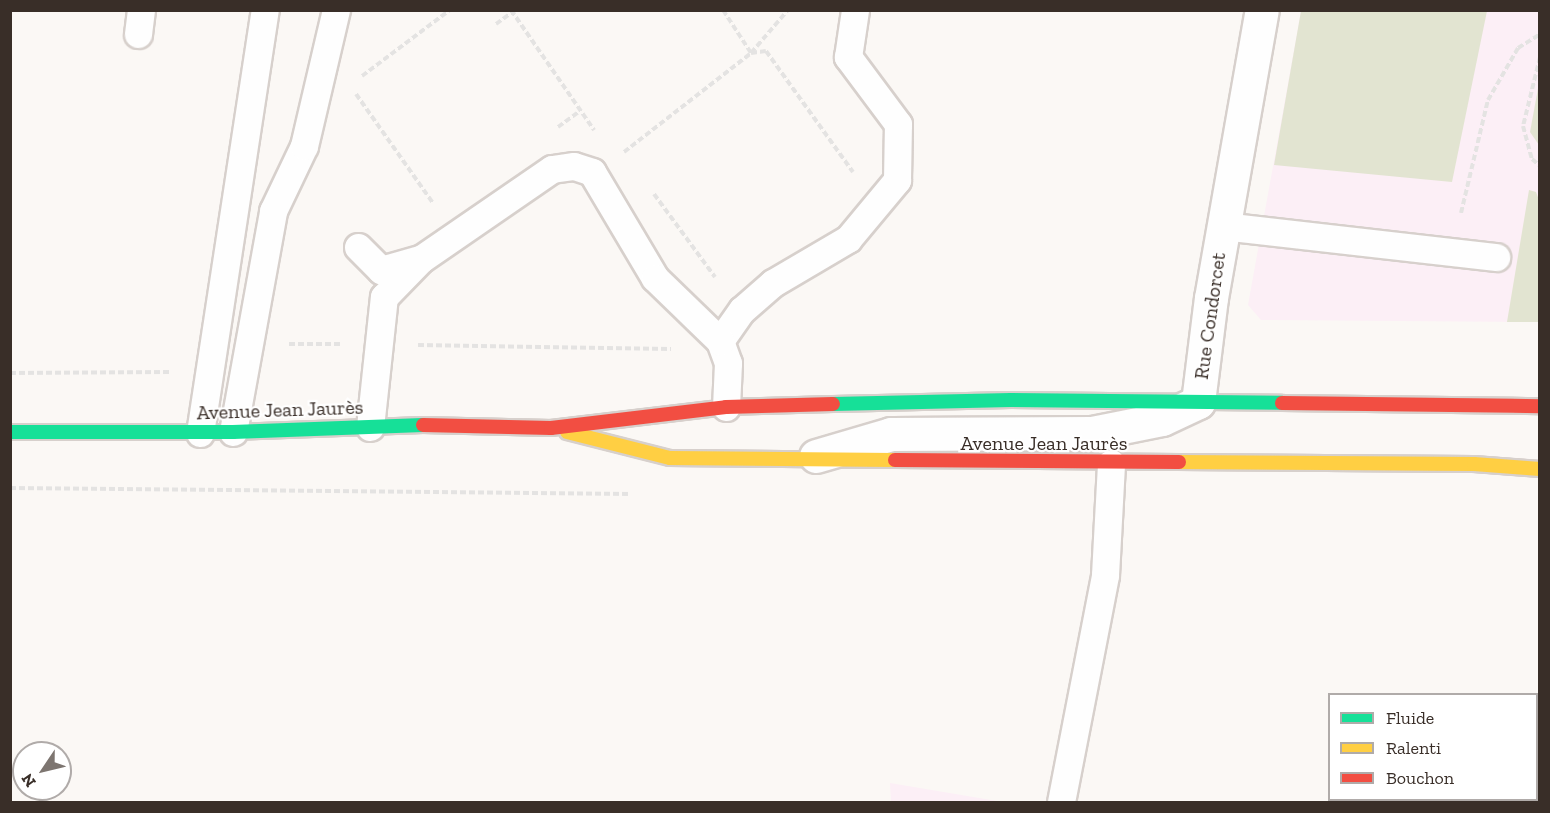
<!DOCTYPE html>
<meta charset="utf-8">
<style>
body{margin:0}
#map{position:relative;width:1550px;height:813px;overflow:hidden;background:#fbf8f5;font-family:"Zilla Slab",serif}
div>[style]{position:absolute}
.education>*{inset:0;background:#fceff6}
.green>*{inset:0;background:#e2e4d1}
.path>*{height:4px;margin-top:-2px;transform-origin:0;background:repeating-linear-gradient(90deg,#e4e3e2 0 6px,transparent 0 9px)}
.roads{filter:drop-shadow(2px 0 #d7d0cc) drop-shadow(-2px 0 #d7d0cc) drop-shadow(0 2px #d7d0cc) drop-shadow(0 -2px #d7d0cc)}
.lane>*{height:27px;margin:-13.5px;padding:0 13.5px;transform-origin:13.5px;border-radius:13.5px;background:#fefefe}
.street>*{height:33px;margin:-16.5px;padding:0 16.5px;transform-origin:16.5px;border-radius:16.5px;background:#fefefe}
.fast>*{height:14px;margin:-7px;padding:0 7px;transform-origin:7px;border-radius:7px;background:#16e098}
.slow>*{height:14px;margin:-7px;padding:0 7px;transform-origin:7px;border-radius:7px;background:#ffcf43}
.jam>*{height:14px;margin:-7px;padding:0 7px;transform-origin:7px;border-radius:7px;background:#f24e42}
span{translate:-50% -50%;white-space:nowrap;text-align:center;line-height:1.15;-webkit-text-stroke:4.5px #fff;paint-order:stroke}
.street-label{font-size:20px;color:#392e28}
.frame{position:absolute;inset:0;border:12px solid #392e28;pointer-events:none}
.legend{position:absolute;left:1328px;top:693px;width:210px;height:108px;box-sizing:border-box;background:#fff;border:2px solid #b0aba9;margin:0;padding:8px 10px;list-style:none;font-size:18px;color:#392e28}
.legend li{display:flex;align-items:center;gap:12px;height:30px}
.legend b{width:30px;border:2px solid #b0aba9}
.north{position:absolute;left:12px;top:741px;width:60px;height:60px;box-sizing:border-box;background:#fff;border:2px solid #b0aba9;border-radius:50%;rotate:235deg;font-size:16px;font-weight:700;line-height:24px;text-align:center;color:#392e28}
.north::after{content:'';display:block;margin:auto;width:21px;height:27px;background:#7d7570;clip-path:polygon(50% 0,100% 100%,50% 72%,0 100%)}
</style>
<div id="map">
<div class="education">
<div style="clip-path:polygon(1301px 11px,1539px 11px,1539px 322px,1261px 320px,1248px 305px)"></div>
<div style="clip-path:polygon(890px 783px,1003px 802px,891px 802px)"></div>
</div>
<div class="green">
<div style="clip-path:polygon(1301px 11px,1487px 11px,1452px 182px,1274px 165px)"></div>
<div style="clip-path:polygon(1539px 83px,1539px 145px,1530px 132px)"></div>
<div style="clip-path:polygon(1529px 190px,1536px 192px,1539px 200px,1539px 322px,1507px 322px)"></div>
</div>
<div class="path">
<div style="left:511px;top:10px;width:146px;rotate:55.3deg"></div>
<div style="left:723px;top:10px;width:51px;rotate:56.9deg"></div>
<div style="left:751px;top:53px;width:15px;rotate:-8deg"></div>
<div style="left:766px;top:51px;width:149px;rotate:54.3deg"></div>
<div style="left:496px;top:24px;width:24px;rotate:-36deg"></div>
<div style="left:1540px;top:57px;width:71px;rotate:103.8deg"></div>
<div style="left:1523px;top:126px;width:34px;rotate:75deg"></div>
<div style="left:1532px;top:159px;width:11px;rotate:41deg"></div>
<div style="left:362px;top:76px;width:110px;rotate:-36.9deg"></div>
<div style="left:356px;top:94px;width:133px;rotate:54.8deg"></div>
<div style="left:558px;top:127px;width:26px;rotate:-36deg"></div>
<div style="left:624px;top:152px;width:161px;rotate:-37.9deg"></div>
<div style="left:751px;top:53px;width:57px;rotate:-49.3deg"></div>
<div style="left:654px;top:194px;width:103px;rotate:53.7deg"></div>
<div style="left:1461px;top:213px;width:116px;rotate:-76.6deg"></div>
<div style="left:1488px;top:100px;width:60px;rotate:-60deg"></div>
<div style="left:1518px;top:48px;width:26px;rotate:-32deg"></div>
<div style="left:289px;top:344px;width:52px"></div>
<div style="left:418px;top:345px;width:253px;rotate:0.9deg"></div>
<div style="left:10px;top:373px;width:159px;rotate:-0.4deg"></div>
<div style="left:10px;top:488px;width:621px;rotate:0.55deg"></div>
</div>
<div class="roads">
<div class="lane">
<div style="left:138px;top:34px;width:24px;rotate:-83deg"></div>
<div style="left:1223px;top:226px;width:275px;rotate:6.5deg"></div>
<div style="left:358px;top:247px;width:33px;rotate:45deg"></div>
<div style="left:381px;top:270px;width:41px;rotate:-15.8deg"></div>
<div style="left:726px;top:407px;width:44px;rotate:-87.4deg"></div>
<div style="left:728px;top:363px;width:23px;rotate:-110deg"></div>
<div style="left:720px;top:341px;width:38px;rotate:-55deg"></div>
<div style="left:742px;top:310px;width:41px;rotate:-41.1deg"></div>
<div style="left:773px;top:283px;width:87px;rotate:-30.4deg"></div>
<div style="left:848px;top:239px;width:77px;rotate:-50.3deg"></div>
<div style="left:897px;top:180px;width:56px;rotate:-89deg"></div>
<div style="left:898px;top:124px;width:84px;rotate:-126.7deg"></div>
<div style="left:848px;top:57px;width:48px;rotate:-81.5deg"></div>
<div style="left:370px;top:427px;width:131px;rotate:-83.9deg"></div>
<div style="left:384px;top:297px;width:53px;rotate:-45.8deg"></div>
<div style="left:421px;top:259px;width:159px;rotate:-34.5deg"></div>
<div style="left:552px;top:169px;width:22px;rotate:-8deg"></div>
<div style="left:574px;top:166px;width:19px;rotate:18deg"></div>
<div style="left:592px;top:172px;width:123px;rotate:59.3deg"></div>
<div style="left:655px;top:278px;width:91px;rotate:44.1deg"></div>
<div style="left:233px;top:432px;width:225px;rotate:-79.7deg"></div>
<div style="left:273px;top:211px;width:72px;rotate:-64.5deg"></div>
<div style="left:304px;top:146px;width:140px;rotate:-76.8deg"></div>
<div style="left:200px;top:433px;width:428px;rotate:-81.3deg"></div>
<div style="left:1061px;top:802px;width:231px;rotate:-79deg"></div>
<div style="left:1105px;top:575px;width:112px;rotate:-86.9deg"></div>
</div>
<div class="street">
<div style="left:816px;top:456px;width:78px;rotate:-16.3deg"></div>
<div style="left:891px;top:434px;width:201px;rotate:-0.3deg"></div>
<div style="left:1092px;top:433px;width:71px;rotate:-11.3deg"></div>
<div style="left:1162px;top:419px;width:40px;rotate:-25deg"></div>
<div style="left:1198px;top:402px;width:105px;rotate:-82.9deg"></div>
<div style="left:1211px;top:298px;width:292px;rotate:-80deg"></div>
</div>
<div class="fast">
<div style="left:833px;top:404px;width:178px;rotate:-1.3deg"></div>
<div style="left:1011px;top:400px;width:271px;rotate:0.6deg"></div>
<div style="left:10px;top:432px;width:223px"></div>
<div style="left:233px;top:432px;width:190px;rotate:-2.1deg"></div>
</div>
<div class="slow">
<div style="left:567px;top:432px;width:106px;rotate:14.2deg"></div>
<div style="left:670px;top:458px;width:225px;rotate:0.5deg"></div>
<div style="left:1179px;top:462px;width:295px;rotate:0.4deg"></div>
<div style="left:1474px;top:464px;width:66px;rotate:4.3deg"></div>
</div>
<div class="jam">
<div style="left:1282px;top:403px;width:258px;rotate:0.7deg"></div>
<div style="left:423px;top:425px;width:128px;rotate:1.3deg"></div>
<div style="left:551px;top:428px;width:176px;rotate:-6.8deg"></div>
<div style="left:726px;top:407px;width:107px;rotate:-1.6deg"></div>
<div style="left:895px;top:460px;width:284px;rotate:0.4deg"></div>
</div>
</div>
<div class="street-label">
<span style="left:1210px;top:316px;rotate:-82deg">Rue Condorcet</span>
<span style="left:280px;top:410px;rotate:-2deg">Avenue Jean Jaurès</span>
<span style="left:1044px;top:443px">Avenue Jean Jaurès</span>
</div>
<div class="frame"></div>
<ul class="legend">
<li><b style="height:8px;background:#16e098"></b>Fluide</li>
<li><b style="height:8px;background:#ffcf43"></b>Ralenti</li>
<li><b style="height:8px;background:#f24e42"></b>Bouchon</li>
</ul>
<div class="north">N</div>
</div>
